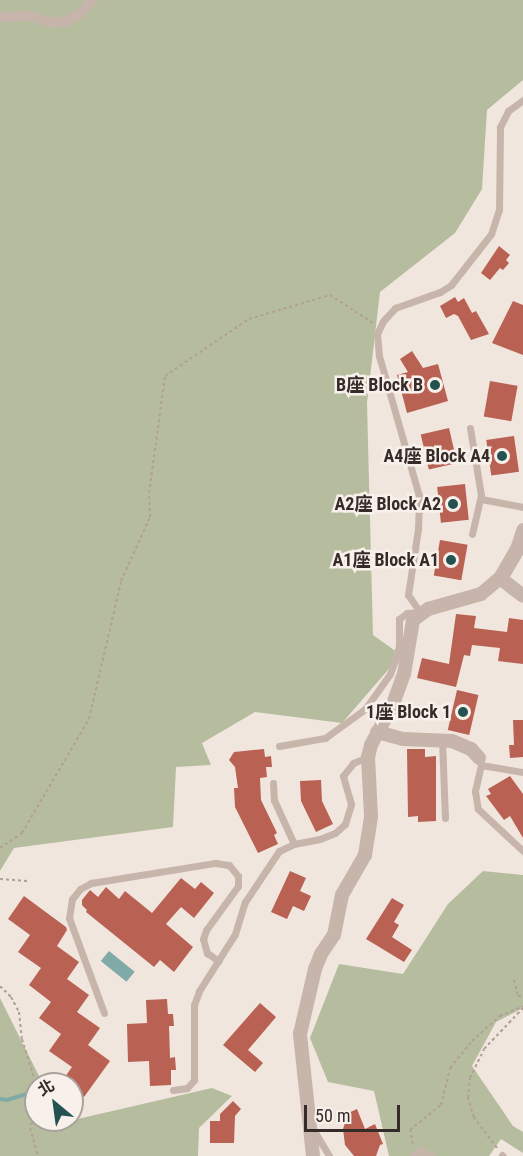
<!DOCTYPE html>
<meta charset="utf-8">
<style>
body{margin:0}
#map{position:relative;width:523px;height:1156px;overflow:hidden;background:#f0e6de;font-family:"Roboto Condensed","Noto Sans TC",sans-serif}
div>[style]{position:absolute}
.green>*{inset:0;background:#b6bd9f}
.water>*{inset:0;background:#80aaa7;transform-origin:0 0}
.stream>*{height:4px;margin:-2px;padding:0 2px;transform-origin:2px;border-radius:2px;background:#80aaa7}
.building>*{inset:0;background:#b96153;transform-origin:0 0}
.path>*{height:2px;margin-top:-1px;transform-origin:0;background:repeating-linear-gradient(90deg,#b29f95 0 3px,transparent 0 6px)}
.service>*{height:7px;margin:-3.5px;padding:0 3.5px;transform-origin:3.5px;border-radius:3.5px;background:#c7b5ab}
.pedestrian>*{height:10px;margin:-5px;padding:0 5px;transform-origin:5px;border-radius:5px;background:#c7b5ab}
.minor>*{height:14px;margin:-7px;padding:0 7px;transform-origin:7px;border-radius:7px;background:#c7b5ab}
.tertiary>*{height:15px;margin:-7.5px;padding:0 7.5px;transform-origin:7.5px;border-radius:7.5px;background:#c7b5ab}
.dots>*{width:16px;height:16px;translate:-50% -50%;box-sizing:border-box;border:3px solid #f8f0ea;border-radius:50%}
span{translate:-50% -50%;white-space:nowrap;text-align:center;line-height:1.15;-webkit-text-stroke:5px #f8f0ea;paint-order:stroke}
.poi-label{font-size:18px;color:#352c29;font-weight:700}
.right{translate:-100% -50%;text-align:right}
.north{position:absolute;left:24px;top:1072px;width:60px;height:60px;box-sizing:border-box;background:#f8f0ea;border:2px solid #aaa29d;border-radius:50%;rotate:331deg;font-size:16px;font-weight:700;line-height:24px;text-align:center;color:#352c29}
.north::after{content:'';display:block;margin:auto;width:21px;height:27px;background:#235251;clip-path:polygon(50% 0,100% 100%,50% 72%,0 100%)}
.scale{position:absolute;left:304px;top:1105px;width:96px;height:27px;box-sizing:border-box;border:3px solid #352c29;border-top:0;padding-left:8px;font-size:18px;line-height:21px;white-space:nowrap;color:#352c29;-webkit-text-stroke:4px #f8f0ea;paint-order:stroke}
</style>
<div id="map">
<div class="green">
<div style="clip-path:polygon(0 0,523px 0,523px 80px,487px 110px,482px 189px,455px 233px,380px 292px,367px 403px,373px 635px,401px 655px,342px 723px,255px 712px,202px 743px,211px 765px,176px 767px,173px 827px,14px 848px,0 871px)"></div>
<div style="clip-path:polygon(483px 871px,523px 875px,523px 1008px,496px 1022px,472px 1066px,513px 1126px,523px 1132px,523px 1153px,501px 1139px,489px 1156px,389px 1156px,374px 1091px,328px 1082px,310px 1038px,339px 964px,403px 974px,448px 904px)"></div>
<div style="clip-path:polygon(0 998px,43px 1084px,36px 1084px,36px 1120px,69px 1121px,212px 1088px,232px 1096px,199px 1128px,198px 1156px,0 1156px)"></div>
</div>
<div class="water">
<div style="left:109px;top:951px;width:33px;height:13px;rotate:39deg"></div>
</div>
<div class="stream">
<div style="left:53px;top:1084px;width:3px;rotate:-18deg"></div>
<div style="left:0;top:1099px;width:7px;rotate:8deg"></div>
<div style="left:7px;top:1100px;width:27px;rotate:-17deg"></div>
</div>
<div class="building">
<div style="clip-path:polygon(499px 246px,510px 255px,506px 260px,509px 263px,503px 270px,500px 268px,490px 280px,481px 273px)"></div>
<div style="clip-path:polygon(455px 297px,458px 302px,464px 298px,472px 313px,476px 311px,489px 334px,471px 340px,458px 316px,454px 314px,446px 318px,440px 306px)"></div>
<div style="clip-path:polygon(513px 301px,523px 305px,523px 355px,492px 343px)"></div>
<div style="clip-path:polygon(412px 351px,423px 368px,438px 364px,448px 401px,407px 413px,397px 375px,408px 372px,400px 359px)"></div>
<div style="left:490px;top:381px;width:28px;height:36px;rotate:10deg"></div>
<div style="left:449px;top:428px;width:36px;height:29px;rotate:77deg"></div>
<div style="left:514px;top:436px;width:36px;height:28px;rotate:82deg"></div>
<div style="left:465px;top:484px;width:36px;height:28px;rotate:84deg"></div>
<div style="left:440px;top:540px;width:28px;height:36px;rotate:10deg"></div>
<div style="clip-path:polygon(456px 614px,476px 616px,474px 628px,507px 632px,509px 618px,523px 620px,523px 664px,498px 661px,500px 648px,472px 645px,470px 656px,464px 655px,456px 687px,417px 678px,422px 658px,449px 664px)"></div>
<div style="left:457px;top:690px;width:22px;height:41px;rotate:13deg"></div>
<div style="clip-path:polygon(513px 720px,523px 720px,523px 757px,510px 758px,509px 745px,514px 745px)"></div>
<div style="clip-path:polygon(264px 749px,265px 757px,271px 756px,272px 767px,266px 767px,267px 777px,260px 778px,261px 800px,277px 833px,274px 835px,278px 844px,258px 853px,235px 807px,234px 788px,238px 788px,235px 767px,229px 760px,234px 752px)"></div>
<div style="clip-path:polygon(407px 749px,425px 749px,425px 757px,436px 756px,436px 821px,418px 822px,418px 816px,408px 817px)"></div>
<div style="clip-path:polygon(510px 776px,523px 794px,523px 838px,510px 816px,504px 820px,486px 796px,491px 794px,488px 789px)"></div>
<div style="clip-path:polygon(321px 780px,322px 801px,333px 824px,316px 832px,301px 801px,300px 781px)"></div>
<div style="clip-path:polygon(290px 871px,306px 878px,300px 891px,311px 896px,304px 911px,293px 906px,287px 919px,271px 912px)"></div>
<div style="clip-path:polygon(181px 878px,195px 889px,201px 882px,214px 893px,194px 918px,181px 907px,166px 924px,193px 947px,174px 972px,160px 960px,154px 967px,86px 912px,87px 910px,82px 905px,82px 900px,90px 890px,98px 897px,106px 887px,119px 899px,125px 891px,152px 913px)"></div>
<div style="clip-path:polygon(24px 896px,66px 927px,67px 930px,57px 946px,79px 962px,67px 979px,89px 995px,77px 1012px,100px 1028px,88px 1045px,110px 1061px,84px 1097px,72px 1088px,72px 1084px,60px 1084px,72px 1067px,49px 1051px,61px 1034px,39px 1018px,51px 1002px,29px 985px,41px 968px,18px 952px,30px 935px,8px 919px)"></div>
<div style="clip-path:polygon(392px 898px,404px 905px,394px 922px,399px 925px,392px 937px,412px 950px,404px 962px,366px 939px)"></div>
<div style="clip-path:polygon(167px 999px,168px 1014px,173px 1014px,174px 1026px,169px 1026px,170px 1058px,175px 1057px,176px 1070px,171px 1070px,171px 1085px,150px 1086px,149px 1061px,128px 1062px,127px 1024px,147px 1023px,146px 1000px)"></div>
<div style="clip-path:polygon(260px 1003px,276px 1017px,248px 1050px,263px 1063px,255px 1072px,223px 1045px)"></div>
<div style="clip-path:polygon(233px 1101px,241px 1109px,235px 1116px,234px 1143px,210px 1143px,210px 1121px,220px 1121px,220px 1114px)"></div>
<div style="clip-path:polygon(357px 1109px,365px 1129px,375px 1124px,383px 1144px,380px 1145px,376px 1156px,354px 1156px,345px 1145px,343px 1129px,346px 1120px,344px 1115px)"></div>
</div>
<div class="path">
<div style="left:0;top:848px;width:27px;rotate:-34deg"></div>
<div style="left:22px;top:833px;width:132px;rotate:-59.6deg"></div>
<div style="left:89px;top:719px;width:142px;rotate:-76.9deg"></div>
<div style="left:121px;top:581px;width:70px;rotate:-65.6deg"></div>
<div style="left:150px;top:517px;width:24px;rotate:-92deg"></div>
<div style="left:149px;top:493px;width:118px;rotate:-82.2deg"></div>
<div style="left:165px;top:376px;width:102px;rotate:-34.2deg"></div>
<div style="left:249px;top:319px;width:84px;rotate:-16.5deg"></div>
<div style="left:330px;top:295px;width:51px;rotate:33.1deg"></div>
<div style="left:0;top:879px;width:27px;rotate:4deg"></div>
<div style="left:514px;top:980px;width:16px;rotate:76deg"></div>
<div style="left:518px;top:996px;width:5px"></div>
<div style="left:0;top:986px;width:16px;rotate:45deg"></div>
<div style="left:11px;top:997px;width:17px;rotate:62deg"></div>
<div style="left:19px;top:1012px;width:27px;rotate:84deg"></div>
<div style="left:22px;top:1039px;width:47px;rotate:72.7deg"></div>
<div style="left:36px;top:1111px;width:18px;rotate:109deg"></div>
<div style="left:30px;top:1128px;width:29px;rotate:74deg"></div>
<div style="left:413px;top:1144px;width:14px;rotate:-102deg"></div>
<div style="left:410px;top:1130px;width:40px;rotate:-39deg"></div>
<div style="left:441px;top:1105px;width:38px;rotate:-76deg"></div>
<div style="left:450px;top:1068px;width:35px;rotate:-51deg"></div>
<div style="left:472px;top:1041px;width:38px;rotate:-42deg"></div>
<div style="left:500px;top:1016px;width:25px;rotate:-23deg"></div>
<div style="left:497px;top:1148px;width:39px;rotate:-127deg"></div>
<div style="left:474px;top:1117px;width:20px;rotate:-108deg"></div>
<div style="left:468px;top:1098px;width:20px;rotate:-84deg"></div>
<div style="left:470px;top:1078px;width:32px;rotate:-64deg"></div>
<div style="left:484px;top:1049px;width:57px;rotate:-46.4deg"></div>
</div>
<div class="service">
<div style="left:470px;top:428px;width:68px;rotate:80.7deg"></div>
<div style="left:481px;top:495px;width:40px;rotate:103deg"></div>
<div style="left:481px;top:499px;width:43px;rotate:10.8deg"></div>
<div style="left:420px;top:612px;width:21px;rotate:-125deg"></div>
<div style="left:408px;top:595px;width:67px;rotate:-81.4deg"></div>
<div style="left:418px;top:529px;width:33px;rotate:-88deg"></div>
<div style="left:419px;top:496px;width:146px;rotate:-105.9deg"></div>
<div style="left:379px;top:356px;width:22px;rotate:-95deg"></div>
<div style="left:377px;top:334px;width:14px;rotate:-65deg"></div>
<div style="left:383px;top:321px;width:18px;rotate:-47deg"></div>
<div style="left:395px;top:308px;width:48px;rotate:-19.6deg"></div>
<div style="left:440px;top:292px;width:13px;rotate:-32deg"></div>
<div style="left:451px;top:285px;width:65px;rotate:-51.9deg"></div>
<div style="left:491px;top:234px;width:25px;rotate:-72deg"></div>
<div style="left:499px;top:210px;width:83px;rotate:-89.3deg"></div>
<div style="left:500px;top:127px;width:18px;rotate:-63deg"></div>
<div style="left:508px;top:111px;width:19px;rotate:-36deg"></div>
<div style="left:442px;top:740px;width:78px;rotate:87.8deg"></div>
<div style="left:279px;top:746px;width:47px;rotate:-9.9deg"></div>
<div style="left:325px;top:738px;width:49px;rotate:-35.9deg"></div>
<div style="left:365px;top:709px;width:43px;rotate:-54.5deg"></div>
<div style="left:390px;top:674px;width:15px;rotate:-70deg"></div>
<div style="left:395px;top:660px;width:15px;rotate:-74deg"></div>
<div style="left:399px;top:646px;width:27px;rotate:-90deg"></div>
<div style="left:399px;top:619px;width:10px;rotate:-37deg"></div>
<div style="left:407px;top:613px;width:13px;rotate:-4deg"></div>
<div style="left:479px;top:758px;width:7px;rotate:74deg"></div>
<div style="left:481px;top:765px;width:27px;rotate:103deg"></div>
<div style="left:475px;top:791px;width:18px;rotate:81deg"></div>
<div style="left:478px;top:809px;width:62px;rotate:43deg"></div>
<div style="left:481px;top:765px;width:43px;rotate:9.5deg"></div>
<div style="left:273px;top:783px;width:17px;rotate:87deg"></div>
<div style="left:274px;top:800px;width:48px;rotate:65.6deg"></div>
<div style="left:104px;top:1013px;width:101px;rotate:-110.2deg"></div>
<div style="left:69px;top:918px;width:19px;rotate:-81deg"></div>
<div style="left:72px;top:899px;width:13px;rotate:-51deg"></div>
<div style="left:80px;top:889px;width:13px;rotate:-29deg"></div>
<div style="left:91px;top:883px;width:126px;rotate:-9.2deg"></div>
<div style="left:215px;top:863px;width:14px;rotate:8deg"></div>
<div style="left:229px;top:865px;width:14px;rotate:51deg"></div>
<div style="left:238px;top:876px;width:10px;rotate:90deg"></div>
<div style="left:238px;top:886px;width:54px;rotate:126deg"></div>
<div style="left:206px;top:930px;width:9px;rotate:108deg"></div>
<div style="left:203px;top:939px;width:15px;rotate:74deg"></div>
<div style="left:207px;top:953px;width:14px;rotate:34deg"></div>
<div style="left:173px;top:1090px;width:14px;rotate:-8deg"></div>
<div style="left:187px;top:1088px;width:11px;rotate:-49deg"></div>
<div style="left:194px;top:1080px;width:75px;rotate:-90deg"></div>
<div style="left:194px;top:1005px;width:15px;rotate:-70deg"></div>
<div style="left:199px;top:991px;width:67px;rotate:-57.7deg"></div>
<div style="left:235px;top:934px;width:34px;rotate:-73deg"></div>
<div style="left:245px;top:902px;width:61px;rotate:-56.3deg"></div>
<div style="left:279px;top:851px;width:17px;rotate:-25deg"></div>
<div style="left:294px;top:844px;width:26px;rotate:-11deg"></div>
<div style="left:320px;top:839px;width:16px;rotate:-22deg"></div>
<div style="left:335px;top:833px;width:13px;rotate:-42deg"></div>
<div style="left:345px;top:824px;width:21px;rotate:-73deg"></div>
<div style="left:351px;top:804px;width:29px;rotate:-106deg"></div>
<div style="left:343px;top:776px;width:16px;rotate:-52deg"></div>
<div style="left:353px;top:763px;width:16px;rotate:-22deg"></div>
<div style="left:313px;top:1129px;width:31px;rotate:59deg"></div>
<div style="left:502px;top:1155px;width:1px;rotate:45deg"></div>
<div style="left:413px;top:1156px;width:10px;rotate:-37deg"></div>
<div style="left:421px;top:1150px;width:12px;rotate:31deg"></div>
</div>
<div class="pedestrian">
<div style="left:0;top:17px;width:31px;rotate:-2deg"></div>
<div style="left:31px;top:16px;width:20px;rotate:18deg"></div>
<div style="left:50px;top:22px;width:15px"></div>
<div style="left:65px;top:22px;width:15px;rotate:-28deg"></div>
<div style="left:78px;top:15px;width:21px;rotate:-45deg"></div>
</div>
<div class="minor">
<div style="left:377px;top:732px;width:27px;rotate:15deg"></div>
<div style="left:403px;top:739px;width:49px;rotate:2.3deg"></div>
<div style="left:452px;top:741px;width:21px;rotate:23deg"></div>
<div style="left:471px;top:749px;width:12px;rotate:48deg"></div>
<div style="left:313px;top:1156px;width:123px;rotate:-96.1deg"></div>
<div style="left:300px;top:1034px;width:67px;rotate:-77deg"></div>
<div style="left:315px;top:969px;width:16px;rotate:-68deg"></div>
<div style="left:321px;top:954px;width:23px;rotate:-56deg"></div>
<div style="left:334px;top:935px;width:41px;rotate:-78.7deg"></div>
<div style="left:342px;top:895px;width:46px;rotate:-60.1deg"></div>
<div style="left:365px;top:855px;width:39px;rotate:-81deg"></div>
<div style="left:371px;top:816px;width:59px;rotate:-92.9deg"></div>
<div style="left:368px;top:757px;width:12px;rotate:-76deg"></div>
<div style="left:371px;top:745px;width:47px;rotate:-61.8deg"></div>
<div style="left:393px;top:704px;width:32px;rotate:-70deg"></div>
<div style="left:404px;top:674px;width:55px;rotate:-80.5deg"></div>
<div style="left:413px;top:620px;width:19px;rotate:-36deg"></div>
<div style="left:428px;top:609px;width:55px;rotate:-15.8deg"></div>
<div style="left:481px;top:594px;width:25px;rotate:-40deg"></div>
<div style="left:500px;top:578px;width:29px;rotate:38deg"></div>
</div>
<div class="tertiary">
<div style="left:500px;top:578px;width:34px;rotate:-60deg"></div>
<div style="left:517px;top:549px;width:20px;rotate:-72deg"></div>
</div>
<div class="dots">
<div style="left:435px;top:385px;background:#235251"></div>
<div style="left:502px;top:456px;background:#235251"></div>
<div style="left:453px;top:504px;background:#235251"></div>
<div style="left:451px;top:560px;background:#235251"></div>
<div style="left:463px;top:712px;background:#235251"></div>
</div>
<div class="poi-label">
<span class="right" style="left:423px;top:385px">B座 Block B</span>
<span class="right" style="left:490px;top:456px">A4座 Block A4</span>
<span class="right" style="left:441px;top:504px">A2座 Block A2</span>
<span class="right" style="left:439px;top:560px">A1座 Block A1</span>
<span class="right" style="left:451px;top:712px">1座 Block 1</span>
</div>
<div class="north">北</div>
<div class="scale">50 m</div>
</div>
